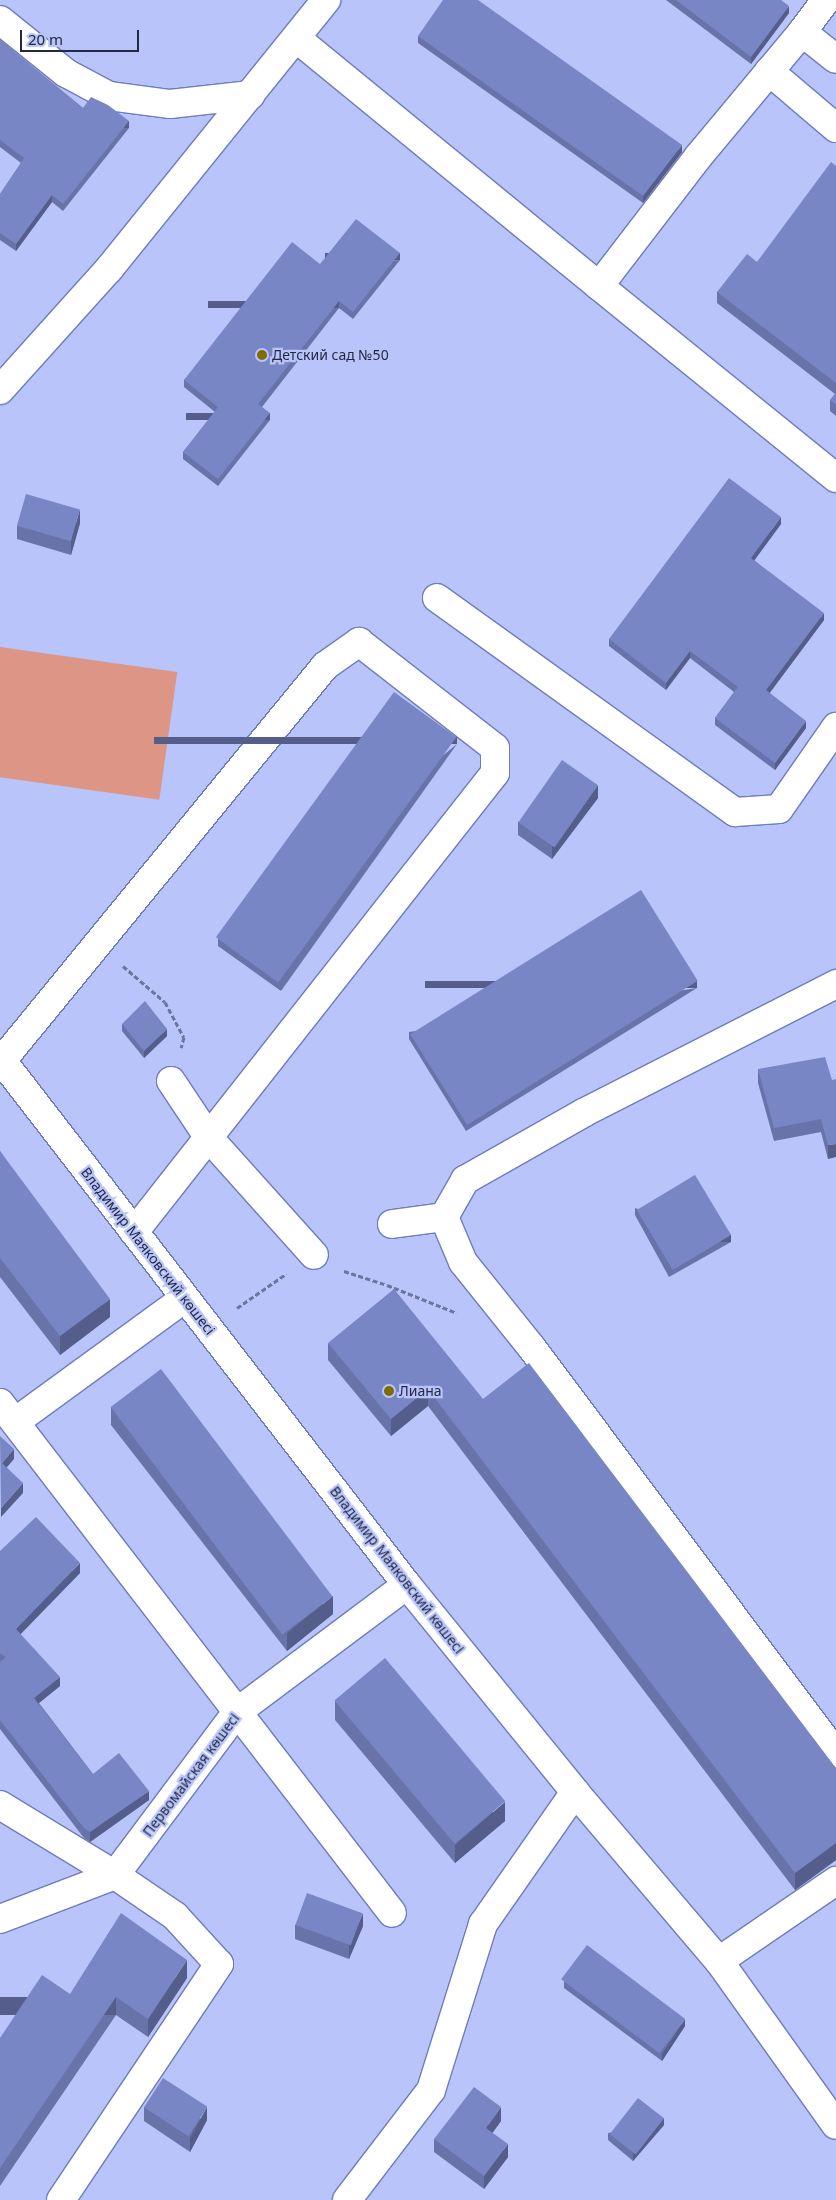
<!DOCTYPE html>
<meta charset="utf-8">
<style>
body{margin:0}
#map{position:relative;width:836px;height:2200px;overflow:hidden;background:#b8c4fa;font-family:"Noto Sans",sans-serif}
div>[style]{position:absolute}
.green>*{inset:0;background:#dd9685;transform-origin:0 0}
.path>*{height:3px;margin-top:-1.5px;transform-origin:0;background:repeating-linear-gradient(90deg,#6c759d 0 5px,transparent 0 7.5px)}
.roads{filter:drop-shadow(1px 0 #6f7cba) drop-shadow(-1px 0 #6f7cba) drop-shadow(0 1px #6f7cba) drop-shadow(0 -1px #6f7cba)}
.street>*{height:28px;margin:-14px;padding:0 14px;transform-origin:14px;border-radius:14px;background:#fff}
.wall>*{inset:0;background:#6873a9}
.shaded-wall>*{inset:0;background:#555e8a;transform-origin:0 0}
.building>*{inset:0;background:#7986c5;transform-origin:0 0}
.dots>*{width:14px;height:14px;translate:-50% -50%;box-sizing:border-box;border:2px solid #b8c4fa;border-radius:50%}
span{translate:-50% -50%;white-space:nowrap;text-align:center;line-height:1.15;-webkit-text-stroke:4.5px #b8c4fa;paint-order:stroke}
.poi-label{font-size:14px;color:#232942}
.left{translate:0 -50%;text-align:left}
.street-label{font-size:14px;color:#232942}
.scale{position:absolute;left:20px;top:30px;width:119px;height:22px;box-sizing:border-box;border:2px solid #232942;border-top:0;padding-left:6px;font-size:15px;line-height:18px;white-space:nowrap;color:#232942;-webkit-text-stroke:4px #b8c4fa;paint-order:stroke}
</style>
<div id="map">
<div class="green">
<div style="left:0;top:647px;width:179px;height:129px;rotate:8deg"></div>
</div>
<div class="path">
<div style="left:123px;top:966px;width:55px;rotate:40.6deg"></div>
<div style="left:165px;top:1002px;width:40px;rotate:62deg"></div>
<div style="left:184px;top:1037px;width:11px;rotate:105deg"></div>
<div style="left:344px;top:1271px;width:45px;rotate:18deg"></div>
<div style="left:387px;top:1285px;width:75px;rotate:21.8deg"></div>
<div style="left:237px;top:1308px;width:60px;rotate:-34.8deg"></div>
</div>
<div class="roads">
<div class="street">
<div style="left:0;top:20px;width:85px;rotate:38.8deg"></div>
<div style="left:66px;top:73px;width:49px;rotate:28.1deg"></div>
<div style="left:109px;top:96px;width:62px;rotate:7.5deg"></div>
<div style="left:170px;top:104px;width:81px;rotate:-6.4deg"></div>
<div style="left:802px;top:32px;width:40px;rotate:-53deg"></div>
<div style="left:296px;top:38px;width:392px;rotate:39.3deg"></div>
<div style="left:599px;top:286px;width:163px;rotate:-52.5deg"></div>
<div style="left:698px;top:157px;width:163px;rotate:-50.2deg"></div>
<div style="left:802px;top:32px;width:43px;rotate:38.5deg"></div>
<div style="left:769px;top:71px;width:88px;rotate:40.4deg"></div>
<div style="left:599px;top:286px;width:305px;rotate:39deg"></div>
<div style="left:0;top:390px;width:163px;rotate:-48deg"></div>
<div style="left:109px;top:269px;width:346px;rotate:-51.1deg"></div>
<div style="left:437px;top:598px;width:367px;rotate:35.7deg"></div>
<div style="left:735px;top:812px;width:44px;rotate:-3.9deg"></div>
<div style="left:779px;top:809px;width:100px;rotate:-55.2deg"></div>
<div style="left:0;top:1058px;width:666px;rotate:52.32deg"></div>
<div style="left:407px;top:1585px;width:267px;rotate:50.9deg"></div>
<div style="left:575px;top:1792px;width:222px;rotate:49.6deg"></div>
<div style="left:719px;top:1961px;width:142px;rotate:-34.4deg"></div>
<div style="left:0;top:1063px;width:513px;rotate:-50.69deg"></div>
<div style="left:325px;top:666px;width:42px;rotate:-35.2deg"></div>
<div style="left:359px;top:642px;width:172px;rotate:37.9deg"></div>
<div style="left:495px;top:748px;width:25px;rotate:90deg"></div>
<div style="left:495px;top:773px;width:584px;rotate:128.18deg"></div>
<div style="left:171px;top:1081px;width:69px;rotate:56.3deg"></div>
<div style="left:209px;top:1138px;width:157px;rotate:48.1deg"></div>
<div style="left:444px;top:1217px;width:49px;rotate:67.1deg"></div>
<div style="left:463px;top:1262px;width:110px;rotate:51.3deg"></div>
<div style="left:532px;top:1348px;width:507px;rotate:53.18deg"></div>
<div style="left:392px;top:1224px;width:52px;rotate:-7.7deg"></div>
<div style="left:444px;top:1217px;width:43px;rotate:-60.4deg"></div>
<div style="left:465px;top:1180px;width:138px;rotate:-29.5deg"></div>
<div style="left:585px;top:1112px;width:282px;rotate:-27deg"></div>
<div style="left:0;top:1403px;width:643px;rotate:52.45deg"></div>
<div style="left:15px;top:1422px;width:210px;rotate:-36.1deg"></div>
<div style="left:0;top:1805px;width:135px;rotate:31.3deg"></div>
<div style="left:115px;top:1875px;width:204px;rotate:-53.2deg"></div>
<div style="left:237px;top:1712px;width:212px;rotate:-36.8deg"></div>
<div style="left:0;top:1919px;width:123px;rotate:-20.9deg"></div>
<div style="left:115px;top:1875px;width:73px;rotate:34.3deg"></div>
<div style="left:175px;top:1916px;width:65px;rotate:47.5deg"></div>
<div style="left:219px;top:1964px;width:284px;rotate:123.8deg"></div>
<div style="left:719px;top:1961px;width:201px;rotate:54.5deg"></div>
<div style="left:347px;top:2200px;width:138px;rotate:-52.6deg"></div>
<div style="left:431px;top:2090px;width:174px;rotate:-72.6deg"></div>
<div style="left:483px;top:1924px;width:161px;rotate:-55.1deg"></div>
</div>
</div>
<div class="wall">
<div style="clip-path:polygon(666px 0,781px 0,789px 13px,751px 64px)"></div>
<div style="clip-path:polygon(418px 36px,682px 152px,643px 203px,418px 43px)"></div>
<div style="clip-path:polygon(0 40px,83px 108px,129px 128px,63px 211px,52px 202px,16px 251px,0 240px,0 194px,21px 163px,0 147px)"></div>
<div style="clip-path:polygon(836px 166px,836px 416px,830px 411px,830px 400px,835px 394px,717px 303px,717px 292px,757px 262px)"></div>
<div style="clip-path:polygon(400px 260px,353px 319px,339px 308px,262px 407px,270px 420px,218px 486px,183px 459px,183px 452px,215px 412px,184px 387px,184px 380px,320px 264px)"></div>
<div style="clip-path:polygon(80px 523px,71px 555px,17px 539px,17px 526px)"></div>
<div style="clip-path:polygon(781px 524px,754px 560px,824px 620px,769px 693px,806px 728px,775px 770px,715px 725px,715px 718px,734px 692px,690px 658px,666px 690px,609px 646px,609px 639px)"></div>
<div style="clip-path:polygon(457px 744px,281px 991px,218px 946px,218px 939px)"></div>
<div style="clip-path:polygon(598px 798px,552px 859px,518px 835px,518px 822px)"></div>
<div style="clip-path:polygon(697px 988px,466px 1131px,409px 1039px,409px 1032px)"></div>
<div style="clip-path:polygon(122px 1024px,167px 1036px,144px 1058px,122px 1031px)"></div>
<div style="clip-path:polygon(758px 1069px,832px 1080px,828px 1159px,821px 1132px,774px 1141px,758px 1083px)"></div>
<div style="clip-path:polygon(0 1151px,110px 1317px,60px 1355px,0 1277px)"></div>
<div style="clip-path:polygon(635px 1208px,731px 1242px,669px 1277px,635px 1215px)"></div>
<div style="clip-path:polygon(328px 1343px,483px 1399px,836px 1768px,836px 1860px,795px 1890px,428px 1406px,391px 1436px,328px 1360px)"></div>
<div style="clip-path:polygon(111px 1407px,333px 1614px,287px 1651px,111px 1425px)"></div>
<div style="clip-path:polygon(0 1551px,80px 1573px,20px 1634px,60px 1686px,39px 1703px,93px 1774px,149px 1800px,90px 1842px,84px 1838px,0 1729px)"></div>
<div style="clip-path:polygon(335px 1701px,505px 1821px,455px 1863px,335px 1720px)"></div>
<div style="clip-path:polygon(295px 1925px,363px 1926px,349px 1959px,295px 1939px)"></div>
<div style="clip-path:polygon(187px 1978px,148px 2037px,116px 2015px,0 2186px,0 2038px,70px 1994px)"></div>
<div style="clip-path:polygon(564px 1981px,685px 2026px,662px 2061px,564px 1988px)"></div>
<div style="clip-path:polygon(144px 2107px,207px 2120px,190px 2152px,144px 2121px)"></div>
<div style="clip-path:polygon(501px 2121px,492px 2133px,508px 2157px,484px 2189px,434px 2152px,434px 2139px)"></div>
<div style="clip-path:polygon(664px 2125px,633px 2161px,608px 2140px,608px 2133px)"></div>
</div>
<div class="shaded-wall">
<div style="clip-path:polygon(789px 6px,789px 13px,751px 64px,751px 57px)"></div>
<div style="left:129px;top:121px;width:7px;height:106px;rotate:90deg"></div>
<div style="clip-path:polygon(682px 145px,682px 152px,643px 203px,643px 196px)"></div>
<div style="clip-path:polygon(52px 195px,52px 202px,16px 251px,16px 244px)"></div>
<div style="left:400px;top:253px;width:7px;height:75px;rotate:90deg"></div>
<div style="left:339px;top:301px;width:7px;height:131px;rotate:90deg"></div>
<div style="left:270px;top:413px;width:7px;height:84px;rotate:90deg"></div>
<div style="clip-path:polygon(80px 509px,80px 523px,71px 555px,71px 541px)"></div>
<div style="clip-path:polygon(781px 517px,781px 524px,751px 565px,751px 558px)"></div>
<div style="clip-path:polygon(824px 613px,824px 620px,766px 698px,766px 690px)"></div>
<div style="clip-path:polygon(690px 651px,690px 658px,666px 690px,666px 683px)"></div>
<div style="clip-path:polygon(806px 721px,806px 728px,775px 770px,775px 763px)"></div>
<div style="left:457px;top:737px;width:7px;height:303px;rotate:90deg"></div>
<div style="clip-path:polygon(598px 785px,598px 798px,552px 859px,552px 846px)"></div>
<div style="left:697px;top:981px;width:7px;height:272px;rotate:90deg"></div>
<div style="clip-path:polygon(167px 1029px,167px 1036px,144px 1058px,144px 1051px)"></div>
<div style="clip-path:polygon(836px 1144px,836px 1157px,828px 1159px,828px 1145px)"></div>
<div style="left:731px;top:1235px;width:7px;height:71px;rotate:90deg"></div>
<div style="clip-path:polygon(110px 1299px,110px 1317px,60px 1355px,60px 1336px)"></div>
<div style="clip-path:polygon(428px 1389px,428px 1406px,391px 1436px,391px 1419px)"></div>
<div style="clip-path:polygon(14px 1449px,14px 1459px,2px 1473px,2px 1463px)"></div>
<div style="clip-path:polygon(23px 1483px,23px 1493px,1px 1517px,1px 1508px)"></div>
<div style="clip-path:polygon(80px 1563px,80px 1573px,16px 1639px,16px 1629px)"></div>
<div style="clip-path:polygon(333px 1596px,333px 1614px,287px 1651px,287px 1633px)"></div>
<div style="clip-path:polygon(60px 1677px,60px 1686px,34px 1707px,34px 1698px)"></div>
<div style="clip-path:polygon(149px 1791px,149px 1800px,90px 1842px,90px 1832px)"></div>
<div style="clip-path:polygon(505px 1802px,505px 1821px,455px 1863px,455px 1845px)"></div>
<div style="clip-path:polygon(836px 1843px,836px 1860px,795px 1890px,795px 1873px)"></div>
<div style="clip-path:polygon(363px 1913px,363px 1926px,349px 1959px,349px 1946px)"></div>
<div style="clip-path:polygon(187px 1960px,187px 1978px,148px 2037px,148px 2019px)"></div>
<div style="left:116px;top:1997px;width:18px;height:207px;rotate:90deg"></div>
<div style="clip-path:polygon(685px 2019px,685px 2026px,662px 2061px,662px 2054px)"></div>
<div style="clip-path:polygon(207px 2107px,207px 2120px,190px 2152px,190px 2138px)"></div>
<div style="clip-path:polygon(501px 2107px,501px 2121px,486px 2142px,486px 2128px)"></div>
<div style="clip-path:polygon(664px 2118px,664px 2125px,633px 2161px,633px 2154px)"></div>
<div style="clip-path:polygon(508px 2144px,508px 2157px,484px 2189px,484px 2176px)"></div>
</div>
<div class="building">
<div style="clip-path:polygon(443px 0,478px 0,682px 145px,643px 196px,418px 36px)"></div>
<div style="clip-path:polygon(676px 0,781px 0,789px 6px,751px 57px)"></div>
<div style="clip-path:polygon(0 40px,83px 108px,91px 97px,108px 105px,129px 121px,63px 204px,52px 195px,16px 244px,0 233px,0 194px,24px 158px,0 140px)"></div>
<div style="clip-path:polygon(831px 162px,836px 166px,836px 383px,717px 292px,747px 254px,757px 262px)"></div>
<div style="clip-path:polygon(356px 219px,400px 253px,353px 312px,339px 301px,258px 404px,270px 413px,218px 479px,183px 452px,218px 407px,184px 380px,292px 242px,320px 264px)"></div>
<div style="clip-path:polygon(836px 393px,836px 405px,830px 400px)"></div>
<div style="clip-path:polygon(729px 478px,781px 517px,751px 558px,824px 613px,766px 690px,806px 721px,775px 763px,715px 718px,738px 687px,690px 651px,666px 683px,609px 639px)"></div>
<div style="left:26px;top:494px;width:56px;height:33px;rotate:16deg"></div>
<div style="left:394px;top:692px;width:77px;height:303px;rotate:36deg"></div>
<div style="left:562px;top:760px;width:44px;height:76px;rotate:35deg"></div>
<div style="left:641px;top:890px;width:107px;height:272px;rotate:58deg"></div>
<div style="clip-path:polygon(145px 1001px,167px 1029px,144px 1051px,122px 1024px)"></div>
<div style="clip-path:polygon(825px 1057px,832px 1080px,836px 1079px,836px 1144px,828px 1145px,821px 1119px,774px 1128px,758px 1069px)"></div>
<div style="clip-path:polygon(0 1151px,110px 1299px,60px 1336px,0 1258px)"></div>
<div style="left:695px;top:1175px;width:70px;height:68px;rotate:59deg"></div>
<div style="clip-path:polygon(394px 1289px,483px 1399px,529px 1363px,836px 1768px,836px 1843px,795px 1873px,428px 1389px,391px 1419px,328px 1343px)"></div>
<div style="left:161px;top:1369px;width:285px;height:63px;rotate:53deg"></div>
<div style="clip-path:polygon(0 1436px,14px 1449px,2px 1463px,23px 1483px,1px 1508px)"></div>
<div style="clip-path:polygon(36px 1517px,80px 1563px,16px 1629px,60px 1677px,34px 1698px,93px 1774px,119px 1753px,149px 1791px,90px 1832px,84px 1828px,0 1720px,0 1662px,6px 1657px,0 1653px,0 1551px)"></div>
<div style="left:385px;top:1658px;width:187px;height:66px;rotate:50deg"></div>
<div style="left:307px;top:1893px;width:59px;height:34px;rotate:20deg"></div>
<div style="clip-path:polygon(121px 1913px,187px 1960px,148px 2019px,116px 1997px,0 2168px,0 2038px,42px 1975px,70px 1994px)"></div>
<div style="left:587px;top:1945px;width:123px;height:43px;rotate:37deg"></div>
<div style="left:163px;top:2078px;width:53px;height:35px;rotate:33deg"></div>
<div style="clip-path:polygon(474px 2087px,501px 2107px,486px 2128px,508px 2144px,484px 2176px,434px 2139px)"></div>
<div style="left:638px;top:2098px;width:33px;height:46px;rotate:38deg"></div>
</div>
<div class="dots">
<div style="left:262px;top:355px;background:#806a02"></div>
<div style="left:389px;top:1391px;background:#806a02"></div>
</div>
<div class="poi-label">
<span class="left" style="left:272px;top:355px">Детский сад №50</span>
<span class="left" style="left:399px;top:1391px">Лиана</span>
</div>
<div class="street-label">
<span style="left:148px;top:1251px;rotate:52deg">Владимир Маяковский көшесі</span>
<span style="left:397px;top:1570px;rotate:52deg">Владимир Маяковский көшесі</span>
<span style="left:191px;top:1775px;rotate:-53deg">Первомайская көшесі</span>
</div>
<div class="scale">20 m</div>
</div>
